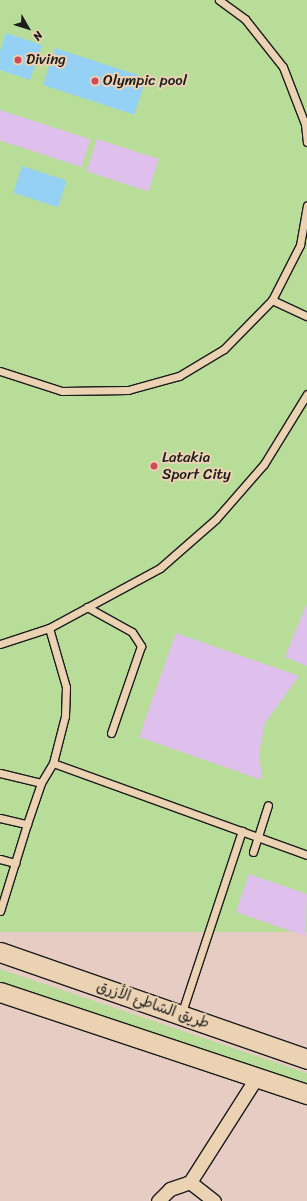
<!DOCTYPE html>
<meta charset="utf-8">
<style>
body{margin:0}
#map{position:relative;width:307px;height:1201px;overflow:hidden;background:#e7ccc4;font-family:Sriracha,"Playpen Sans Arabic",sans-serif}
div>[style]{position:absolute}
.green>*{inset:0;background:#b7dd98;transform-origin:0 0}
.water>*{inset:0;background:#94d1f5;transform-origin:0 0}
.building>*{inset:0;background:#dfbfec;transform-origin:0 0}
.roads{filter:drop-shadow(1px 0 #1c1c1c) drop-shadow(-1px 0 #1c1c1c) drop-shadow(0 1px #1c1c1c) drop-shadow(0 -1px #1c1c1c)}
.lane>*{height:7px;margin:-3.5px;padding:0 3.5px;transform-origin:3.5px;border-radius:3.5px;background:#ebd2b3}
.street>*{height:13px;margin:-6.5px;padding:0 6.5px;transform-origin:6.5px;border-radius:6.5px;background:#ebd2b3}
.secondary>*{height:19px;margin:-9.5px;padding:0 9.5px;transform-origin:9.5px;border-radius:9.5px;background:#ebd2b3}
.dots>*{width:11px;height:11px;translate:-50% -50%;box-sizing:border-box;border:2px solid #ebd2b3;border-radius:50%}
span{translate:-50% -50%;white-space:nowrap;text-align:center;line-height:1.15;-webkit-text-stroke:4px #ebd2b3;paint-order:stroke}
.poi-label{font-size:15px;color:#1c1c1c}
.left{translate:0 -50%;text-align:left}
.street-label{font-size:15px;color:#1c1c1c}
.north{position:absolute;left:8px;top:8px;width:40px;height:40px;-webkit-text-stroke:3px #ebd2b3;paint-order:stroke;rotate:129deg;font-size:11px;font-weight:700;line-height:16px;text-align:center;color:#1c1c1c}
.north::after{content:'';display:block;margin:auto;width:14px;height:18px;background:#1c1c1c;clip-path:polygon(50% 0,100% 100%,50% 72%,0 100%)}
</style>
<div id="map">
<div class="green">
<div style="left:0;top:0;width:307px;height:932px"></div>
<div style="clip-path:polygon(0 969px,307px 1073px,307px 1084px,0 983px)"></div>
</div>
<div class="water">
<div style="clip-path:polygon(6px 33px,42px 45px,30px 80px,0 70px,0 51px)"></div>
<div style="left:55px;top:48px;width:96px;height:39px;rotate:18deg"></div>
<div style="left:22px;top:166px;width:47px;height:28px;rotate:18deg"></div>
</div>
<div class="building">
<div style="left:0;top:110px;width:95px;height:29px;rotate:18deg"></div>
<div style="left:97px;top:139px;width:65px;height:34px;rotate:18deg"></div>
<div style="clip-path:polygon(307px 603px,307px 666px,285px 657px)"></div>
<div style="clip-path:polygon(176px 633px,299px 676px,265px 723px,259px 753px,262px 780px,139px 737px)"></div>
<div style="clip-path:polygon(249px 874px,307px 894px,305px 936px,236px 912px)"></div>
</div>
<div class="roads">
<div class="lane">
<div style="left:219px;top:0;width:32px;rotate:36deg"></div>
<div style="left:245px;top:19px;width:61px;rotate:51.6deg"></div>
<div style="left:283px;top:67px;width:61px;rotate:68.9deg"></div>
<div style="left:305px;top:124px;width:18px;rotate:84deg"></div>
<div style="left:272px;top:300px;width:38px;rotate:25deg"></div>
<div style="left:0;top:371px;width:65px;rotate:17.9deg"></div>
<div style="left:62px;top:391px;width:66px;rotate:-0.9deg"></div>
<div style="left:128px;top:390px;width:53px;rotate:-15.4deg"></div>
<div style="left:179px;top:376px;width:52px;rotate:-31deg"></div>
<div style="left:224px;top:349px;width:69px;rotate:-45.6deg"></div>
<div style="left:272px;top:300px;width:62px;rotate:-63deg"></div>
<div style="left:300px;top:245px;width:40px;rotate:-80deg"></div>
<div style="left:87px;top:607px;width:51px;rotate:29.1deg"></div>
<div style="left:132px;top:632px;width:17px;rotate:57deg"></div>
<div style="left:141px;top:646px;width:92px;rotate:109deg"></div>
<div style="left:49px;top:628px;width:61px;rotate:73.9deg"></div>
<div style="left:66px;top:687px;width:29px;rotate:92deg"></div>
<div style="left:65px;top:716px;width:49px;rotate:104.3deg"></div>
<div style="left:0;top:644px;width:52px;rotate:-18.1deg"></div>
<div style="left:49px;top:628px;width:126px;rotate:-28.4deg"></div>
<div style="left:160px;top:568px;width:74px;rotate:-41.2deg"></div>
<div style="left:216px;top:519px;width:73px;rotate:-48.9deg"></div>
<div style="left:264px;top:464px;width:82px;rotate:-58.4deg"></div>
<div style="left:0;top:773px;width:42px;rotate:13.7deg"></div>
<div style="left:0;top:818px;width:28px;rotate:13deg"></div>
<div style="left:27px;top:824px;width:91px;rotate:107.2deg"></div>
<div style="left:27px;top:824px;width:43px;rotate:-71.1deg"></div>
<div style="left:41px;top:783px;width:23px;rotate:-59deg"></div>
<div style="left:53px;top:763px;width:270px;rotate:19.9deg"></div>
<div style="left:253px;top:852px;width:49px;rotate:-72.3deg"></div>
<div style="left:0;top:859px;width:16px;rotate:15deg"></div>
<div style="left:181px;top:1015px;width:194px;rotate:-71.7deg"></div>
</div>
<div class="street">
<div style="left:158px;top:1201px;width:17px;rotate:-45deg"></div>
<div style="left:170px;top:1189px;width:21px;rotate:-19deg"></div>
<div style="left:214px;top:1201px;width:31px;rotate:-142deg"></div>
<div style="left:190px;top:1182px;width:125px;rotate:-57.5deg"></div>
</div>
<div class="secondary">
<div style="left:0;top:952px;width:325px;rotate:19.2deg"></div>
<div style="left:0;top:992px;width:324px;rotate:18.4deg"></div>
</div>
</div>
<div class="dots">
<div style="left:18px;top:60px;background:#d1495b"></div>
<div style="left:95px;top:81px;background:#d1495b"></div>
<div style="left:154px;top:466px;background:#d1495b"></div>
</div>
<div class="poi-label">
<span class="left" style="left:26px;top:60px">Diving</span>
<span class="left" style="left:103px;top:81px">Olympic pool</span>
<span class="left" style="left:162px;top:466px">Latakia<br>Sport City</span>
</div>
<div class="street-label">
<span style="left:153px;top:1005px;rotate:19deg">طريق الشاطئ الأزرق</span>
</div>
<div class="north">N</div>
</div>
